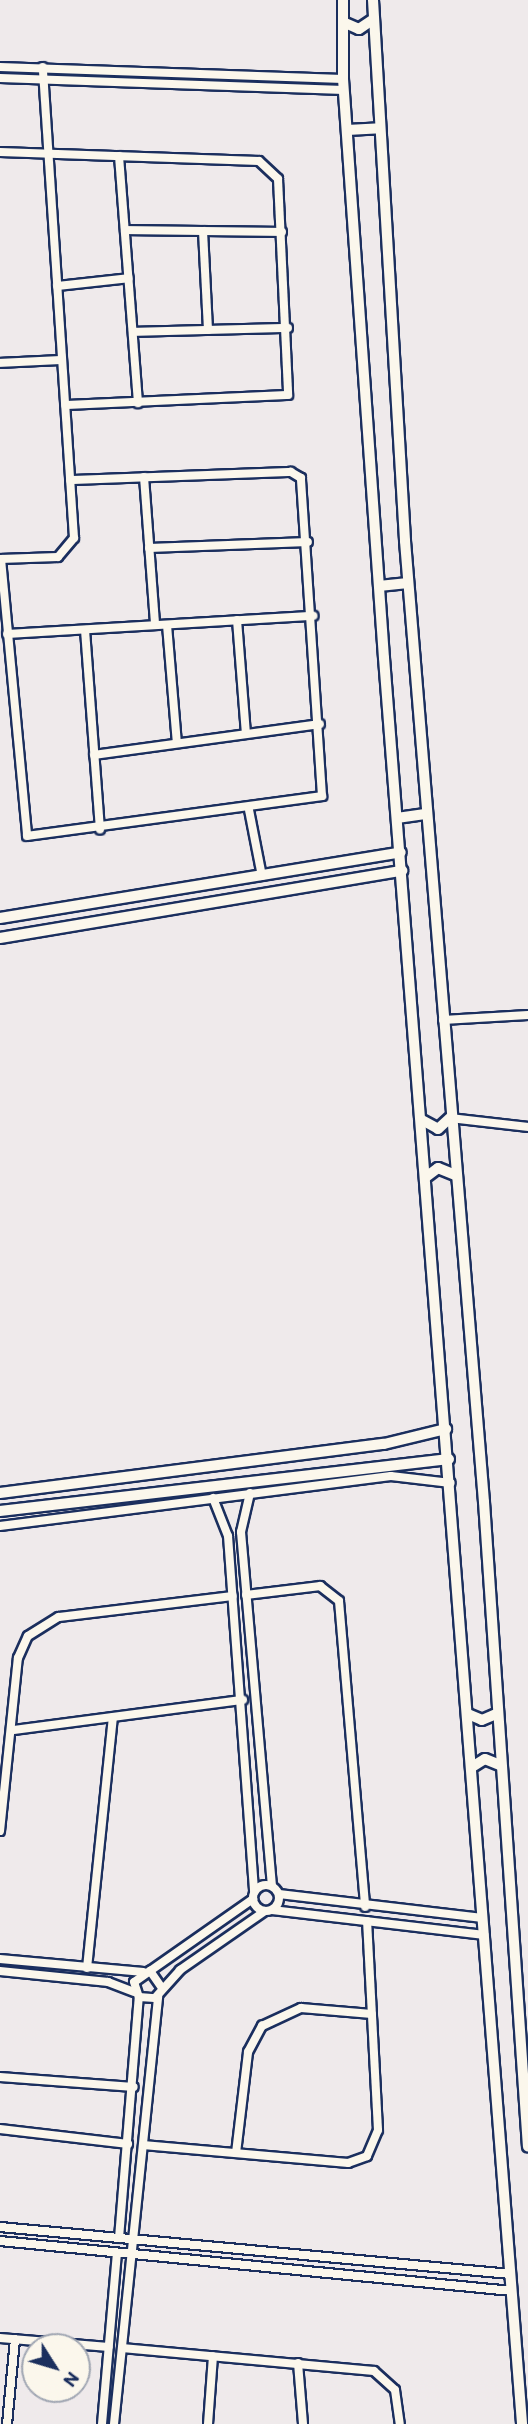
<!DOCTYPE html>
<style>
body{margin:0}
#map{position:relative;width:528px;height:2424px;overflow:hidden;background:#efeaeb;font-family:Itim,sans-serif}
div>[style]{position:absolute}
.roads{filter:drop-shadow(2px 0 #1b2f5e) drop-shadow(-2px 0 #1b2f5e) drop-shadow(0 2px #1b2f5e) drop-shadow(0 -2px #1b2f5e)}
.street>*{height:8px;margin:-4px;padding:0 4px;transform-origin:4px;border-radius:4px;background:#fbf7ec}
.street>.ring{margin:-4px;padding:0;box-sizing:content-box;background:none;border:8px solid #fbf7ec;border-radius:50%}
.secondary>*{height:10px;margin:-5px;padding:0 5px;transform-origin:5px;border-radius:5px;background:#fbf7ec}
span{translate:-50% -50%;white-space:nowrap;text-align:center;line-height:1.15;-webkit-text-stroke:5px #fbf7ec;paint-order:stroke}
.north{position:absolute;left:21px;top:2333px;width:70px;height:70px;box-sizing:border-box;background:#fbf7ec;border:2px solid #a1a7b3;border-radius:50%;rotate:127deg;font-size:19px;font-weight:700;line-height:28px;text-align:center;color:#1b2f5e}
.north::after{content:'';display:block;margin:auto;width:24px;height:32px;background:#1b2f5e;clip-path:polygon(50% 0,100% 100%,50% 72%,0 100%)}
</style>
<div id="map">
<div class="roads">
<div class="street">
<div style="left:0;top:67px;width:343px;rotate:2deg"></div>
<div style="left:0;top:78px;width:344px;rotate:2deg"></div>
<div style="left:0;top:152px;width:259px;rotate:2deg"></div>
<div style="left:259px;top:161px;width:26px;rotate:43deg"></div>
<div style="left:278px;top:179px;width:216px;rotate:87.3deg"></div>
<div style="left:288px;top:395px;width:223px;rotate:177.4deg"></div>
<div style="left:119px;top:156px;width:248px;rotate:85.6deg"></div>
<div style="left:125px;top:230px;width:157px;rotate:0.7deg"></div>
<div style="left:203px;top:231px;width:99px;rotate:87.1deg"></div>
<div style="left:57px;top:286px;width:72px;rotate:-6.3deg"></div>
<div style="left:133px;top:332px;width:155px;rotate:-1.5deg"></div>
<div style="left:0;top:363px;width:62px;rotate:-2.8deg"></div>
<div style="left:144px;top:477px;width:148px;rotate:85.7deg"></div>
<div style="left:149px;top:548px;width:159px;rotate:-2.2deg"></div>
<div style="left:0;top:559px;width:58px;rotate:-2deg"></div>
<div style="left:58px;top:557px;width:25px;rotate:-50deg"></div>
<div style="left:74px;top:538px;width:472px;rotate:-93.8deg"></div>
<div style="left:1px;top:559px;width:278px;rotate:84.6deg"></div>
<div style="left:27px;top:836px;width:298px;rotate:-7.7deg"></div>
<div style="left:322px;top:796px;width:319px;rotate:-93.8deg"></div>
<div style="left:301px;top:478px;width:12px;rotate:-149deg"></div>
<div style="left:291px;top:472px;width:221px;rotate:177.9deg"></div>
<div style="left:237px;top:620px;width:114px;rotate:85.5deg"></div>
<div style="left:167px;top:625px;width:118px;rotate:85.2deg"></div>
<div style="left:85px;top:630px;width:200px;rotate:85.7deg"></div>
<div style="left:7px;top:634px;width:307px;rotate:-3.4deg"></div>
<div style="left:94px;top:755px;width:228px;rotate:-7.8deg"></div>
<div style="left:249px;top:810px;width:67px;rotate:78.9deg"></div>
<div style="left:443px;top:1020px;width:85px;rotate:-3.4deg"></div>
<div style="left:450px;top:1118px;width:79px;rotate:6.6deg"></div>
<div style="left:250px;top:1493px;width:40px;rotate:103deg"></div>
<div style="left:241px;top:1532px;width:355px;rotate:85deg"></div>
<div style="left:213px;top:1498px;width:41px;rotate:68.5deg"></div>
<div style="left:228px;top:1536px;width:357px;rotate:85.8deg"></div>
<div style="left:0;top:1526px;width:394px;rotate:-7.3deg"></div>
<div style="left:391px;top:1476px;width:60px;rotate:6.7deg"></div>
<div style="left:246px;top:1595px;width:75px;rotate:-6.9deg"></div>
<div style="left:320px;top:1586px;width:24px;rotate:38deg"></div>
<div style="left:339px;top:1601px;width:307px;rotate:85.1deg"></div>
<div style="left:14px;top:1730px;width:231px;rotate:-7.5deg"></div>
<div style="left:0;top:1831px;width:174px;rotate:-84.1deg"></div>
<div style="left:18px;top:1658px;width:24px;rotate:-66deg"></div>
<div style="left:28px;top:1636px;width:36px;rotate:-32deg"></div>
<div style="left:59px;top:1617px;width:175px;rotate:-6.9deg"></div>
<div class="ring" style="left:253px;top:1885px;width:18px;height:18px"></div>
<div style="left:279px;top:1894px;width:205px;rotate:6.7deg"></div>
<div style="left:272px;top:1910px;width:214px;rotate:6.7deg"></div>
<div style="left:0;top:1959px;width:144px;rotate:5.2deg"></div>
<div style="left:87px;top:1968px;width:252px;rotate:-84.1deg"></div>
<div style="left:0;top:1971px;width:109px;rotate:5.8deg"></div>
<div style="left:108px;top:1982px;width:28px;rotate:21deg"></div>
<div style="left:150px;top:1971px;width:126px;rotate:-35deg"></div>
<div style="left:162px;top:1988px;width:21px;rotate:-125deg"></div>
<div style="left:150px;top:1971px;width:19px;rotate:145deg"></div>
<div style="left:134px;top:1982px;width:16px;rotate:72deg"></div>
<div style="left:139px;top:1997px;width:16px;rotate:4deg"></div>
<div style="left:155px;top:1998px;width:38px;rotate:-48deg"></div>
<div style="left:180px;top:1970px;width:103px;rotate:-34.8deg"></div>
<div style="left:0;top:2077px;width:134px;rotate:4.3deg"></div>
<div style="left:0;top:2129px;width:129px;rotate:6.7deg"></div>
<div style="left:143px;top:2145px;width:206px;rotate:5deg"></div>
<div style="left:348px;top:2163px;width:20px;rotate:-20deg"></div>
<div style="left:367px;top:2156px;width:28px;rotate:-67deg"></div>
<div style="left:378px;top:2130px;width:209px;rotate:-93deg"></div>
<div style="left:236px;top:2153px;width:102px;rotate:-83.2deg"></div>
<div style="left:248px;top:2052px;width:30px;rotate:-62deg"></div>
<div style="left:262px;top:2026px;width:43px;rotate:-24.8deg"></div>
<div style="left:301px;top:2008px;width:71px;rotate:4.8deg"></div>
<div style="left:0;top:2227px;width:513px;rotate:5.26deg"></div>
<div style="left:119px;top:2238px;width:242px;rotate:-85.3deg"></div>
<div style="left:0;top:2241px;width:514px;rotate:5.58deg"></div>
<div style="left:0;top:2338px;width:109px;rotate:4.7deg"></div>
<div style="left:122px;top:2348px;width:253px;rotate:5.2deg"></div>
<div style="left:374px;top:2371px;width:28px;rotate:42deg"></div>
<div style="left:395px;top:2390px;width:34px;rotate:82deg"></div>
<div style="left:298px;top:2363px;width:61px;rotate:85.3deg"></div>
<div style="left:7px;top:2424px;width:85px;rotate:-84.6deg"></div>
<div style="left:102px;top:2424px;width:172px;rotate:-85deg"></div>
<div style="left:114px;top:2424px;width:430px;rotate:-84.1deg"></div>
<div style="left:208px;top:2424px;width:68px;rotate:-85.8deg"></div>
</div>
<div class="secondary">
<div style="left:343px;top:0;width:79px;rotate:90deg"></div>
<div style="left:343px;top:79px;width:580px;rotate:85.95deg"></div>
<div style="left:384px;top:658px;width:1771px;rotate:85.53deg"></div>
<div style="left:373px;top:0;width:542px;rotate:86.61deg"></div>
<div style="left:405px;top:541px;width:964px;rotate:85.3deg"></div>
<div style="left:484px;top:1502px;width:646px;rotate:86.1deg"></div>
<div style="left:343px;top:22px;width:17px;rotate:24deg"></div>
<div style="left:359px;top:29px;width:18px;rotate:-34deg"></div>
<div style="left:347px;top:130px;width:33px;rotate:-3deg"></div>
<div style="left:379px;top:586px;width:29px;rotate:-6deg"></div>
<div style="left:397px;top:818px;width:30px;rotate:-8deg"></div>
<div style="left:0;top:918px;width:406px;rotate:-9.3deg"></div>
<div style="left:0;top:938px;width:408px;rotate:-9.5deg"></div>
<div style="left:422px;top:1120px;width:18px;rotate:29deg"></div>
<div style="left:438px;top:1129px;width:16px;rotate:-43deg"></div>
<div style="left:426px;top:1177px;width:15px;rotate:-37deg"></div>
<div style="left:438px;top:1168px;width:18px;rotate:22deg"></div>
<div style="left:0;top:1493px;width:387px;rotate:-7.3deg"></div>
<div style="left:384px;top:1444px;width:64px;rotate:-13.6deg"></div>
<div style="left:0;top:1511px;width:452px;rotate:-6.6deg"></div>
<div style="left:468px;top:1714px;width:15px;rotate:23deg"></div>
<div style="left:482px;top:1720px;width:15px;rotate:-23deg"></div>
<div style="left:472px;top:1767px;width:15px;rotate:-32deg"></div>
<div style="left:485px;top:1759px;width:16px;rotate:22deg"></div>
</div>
</div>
<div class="north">N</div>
</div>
